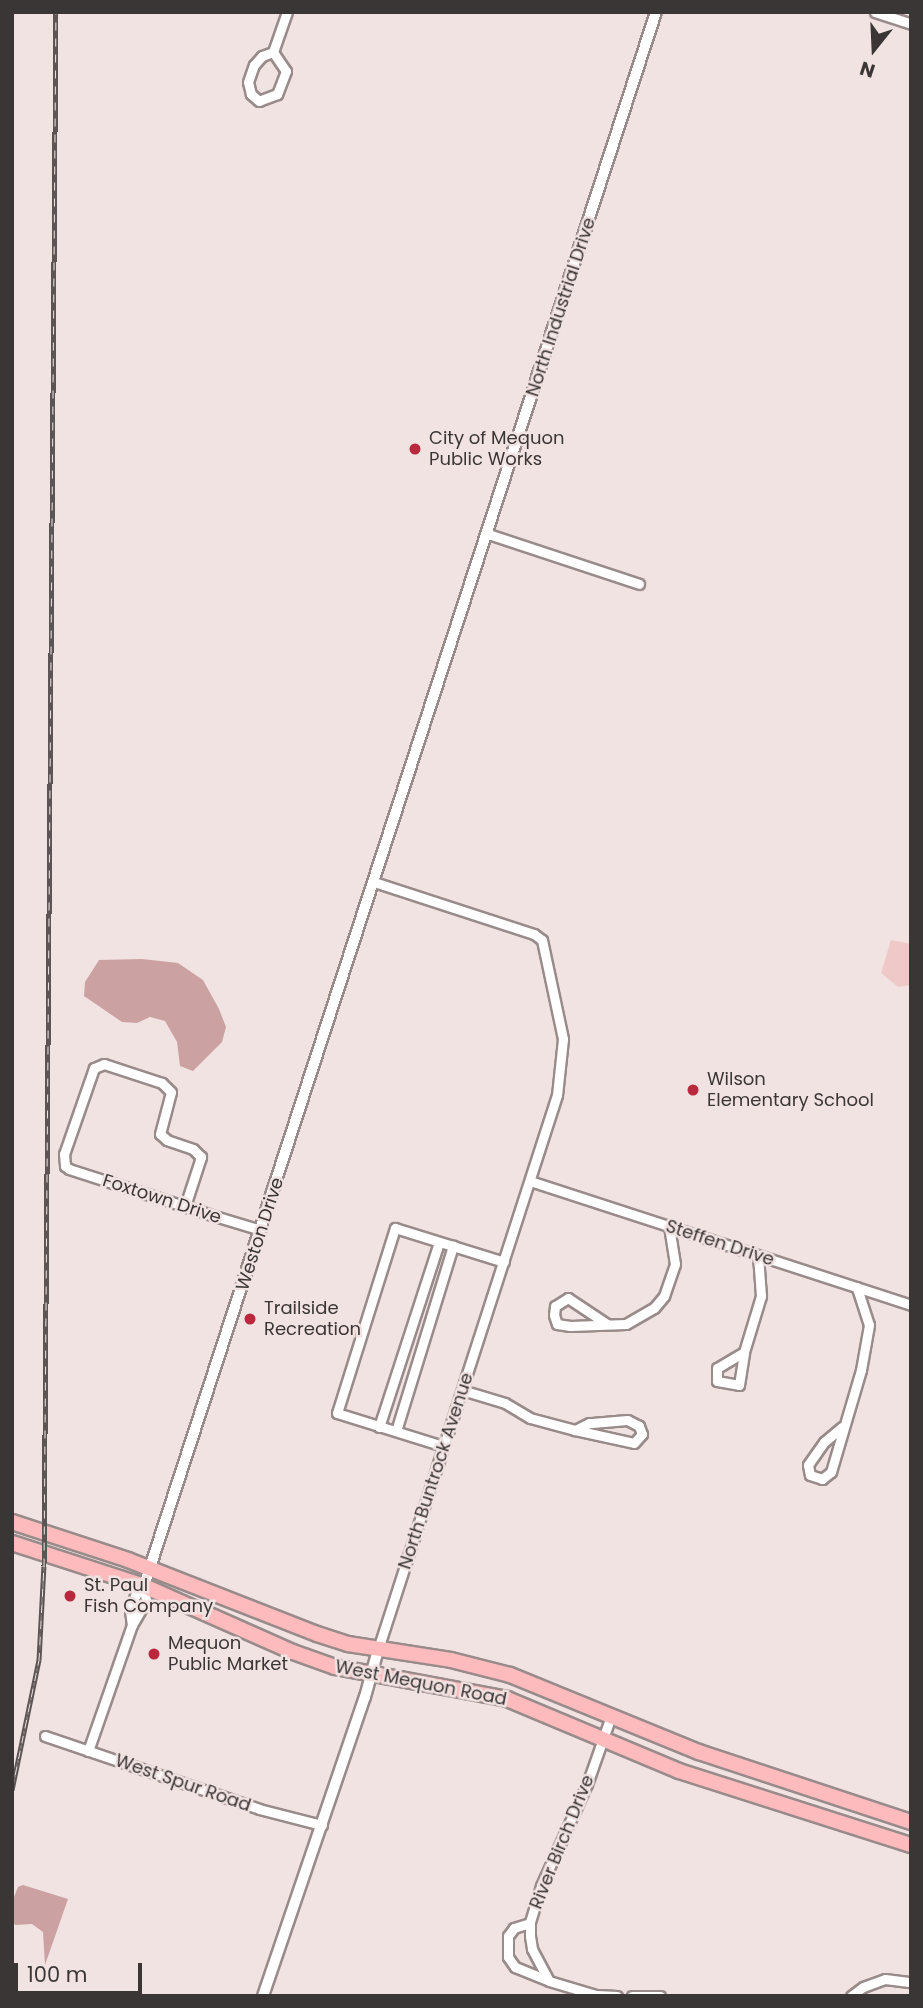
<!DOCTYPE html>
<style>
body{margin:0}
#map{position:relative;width:923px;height:2008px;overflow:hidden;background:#f1e3e2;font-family:Poppins,sans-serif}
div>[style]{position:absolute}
.green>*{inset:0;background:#efc9c8}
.water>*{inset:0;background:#cba2a1}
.roads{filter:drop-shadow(2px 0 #988b8a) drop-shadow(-2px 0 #988b8a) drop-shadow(0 2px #988b8a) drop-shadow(0 -2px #988b8a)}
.minor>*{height:9px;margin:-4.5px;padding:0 4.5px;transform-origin:4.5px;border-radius:4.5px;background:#fff}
.tertiary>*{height:10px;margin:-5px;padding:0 5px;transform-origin:5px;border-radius:5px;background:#fff}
.primary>*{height:14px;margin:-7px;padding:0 7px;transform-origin:7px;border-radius:7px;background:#febbbd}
.rail>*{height:5px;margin-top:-2.5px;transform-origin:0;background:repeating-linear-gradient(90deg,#f1e3e2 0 8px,#5c5555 0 16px);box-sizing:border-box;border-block:2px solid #5c5555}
.dots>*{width:19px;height:19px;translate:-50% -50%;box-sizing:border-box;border:4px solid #f1e3e2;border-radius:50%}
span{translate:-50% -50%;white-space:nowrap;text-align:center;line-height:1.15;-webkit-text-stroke:5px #f1e3e2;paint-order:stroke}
.street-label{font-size:18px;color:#3b3636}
.poi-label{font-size:18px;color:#3b3636}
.left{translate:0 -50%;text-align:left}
.frame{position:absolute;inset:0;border:14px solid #3b3636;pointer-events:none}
.north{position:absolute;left:839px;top:14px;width:70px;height:70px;-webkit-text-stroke:5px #f1e3e2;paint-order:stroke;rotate:198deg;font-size:19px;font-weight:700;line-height:28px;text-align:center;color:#3b3636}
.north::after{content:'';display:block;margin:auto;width:24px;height:32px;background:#3b3636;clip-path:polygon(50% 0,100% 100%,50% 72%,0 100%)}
.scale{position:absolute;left:14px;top:1963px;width:128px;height:32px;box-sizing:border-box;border:4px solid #3b3636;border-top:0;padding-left:9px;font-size:21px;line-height:24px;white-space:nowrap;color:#3b3636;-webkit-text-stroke:5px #f1e3e2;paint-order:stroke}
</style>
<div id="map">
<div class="green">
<div style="clip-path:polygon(891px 940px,911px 944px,911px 985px,898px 987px,881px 973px)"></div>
</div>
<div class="water">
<div style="clip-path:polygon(142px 959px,178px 963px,203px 980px,219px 1009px,226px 1027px,222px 1042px,193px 1071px,180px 1066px,177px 1042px,165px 1021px,150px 1017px,137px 1023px,122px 1022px,84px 996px,85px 982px,99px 960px)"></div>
<div style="clip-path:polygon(23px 1885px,68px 1899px,45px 1965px,43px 1932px,32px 1924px,15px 1925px,12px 1920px,14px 1897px,18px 1887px)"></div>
</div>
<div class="roads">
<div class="minor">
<div style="left:875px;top:12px;width:38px;rotate:18deg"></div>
<div style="left:273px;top:52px;width:23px;rotate:56deg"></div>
<div style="left:286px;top:71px;width:25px;rotate:111deg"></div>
<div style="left:277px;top:94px;width:19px;rotate:159deg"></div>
<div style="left:259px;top:101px;width:11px;rotate:-139deg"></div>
<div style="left:251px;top:94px;width:12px;rotate:-104deg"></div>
<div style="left:248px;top:82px;width:18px;rotate:-71deg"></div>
<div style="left:254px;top:65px;width:12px;rotate:-48deg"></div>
<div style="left:262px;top:56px;width:12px;rotate:-20deg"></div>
<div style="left:273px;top:52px;width:42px;rotate:-70.7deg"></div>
<div style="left:488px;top:534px;width:159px;rotate:18.3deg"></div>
<div style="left:374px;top:882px;width:168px;rotate:18deg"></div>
<div style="left:534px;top:934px;width:10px;rotate:37deg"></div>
<div style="left:542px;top:940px;width:101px;rotate:78deg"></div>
<div style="left:563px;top:1039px;width:56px;rotate:96.1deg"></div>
<div style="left:557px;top:1095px;width:579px;rotate:107.9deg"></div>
<div style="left:530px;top:1181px;width:401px;rotate:18deg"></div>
<div style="left:185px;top:1206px;width:52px;rotate:-71.9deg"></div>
<div style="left:201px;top:1157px;width:11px;rotate:-135deg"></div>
<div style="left:193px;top:1149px;width:28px;rotate:-161deg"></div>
<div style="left:167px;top:1140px;width:9px;rotate:-139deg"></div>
<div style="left:160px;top:1134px;width:43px;rotate:-75.3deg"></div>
<div style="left:171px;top:1092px;width:13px;rotate:-135deg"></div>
<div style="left:162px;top:1083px;width:61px;rotate:-161.9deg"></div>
<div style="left:104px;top:1064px;width:11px;rotate:158deg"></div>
<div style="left:94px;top:1068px;width:91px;rotate:109.2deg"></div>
<div style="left:64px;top:1154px;width:12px;rotate:85deg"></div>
<div style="left:65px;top:1166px;width:5px;rotate:37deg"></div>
<div style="left:69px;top:1169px;width:146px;rotate:17.9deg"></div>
<div style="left:208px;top:1214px;width:55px;rotate:16.8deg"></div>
<div style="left:607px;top:1324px;width:47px;rotate:-146.3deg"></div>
<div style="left:568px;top:1298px;width:15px;rotate:148deg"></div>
<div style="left:555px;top:1306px;width:9px;rotate:96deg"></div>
<div style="left:554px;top:1315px;width:9px;rotate:72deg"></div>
<div style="left:557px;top:1324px;width:13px;rotate:9deg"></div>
<div style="left:570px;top:1326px;width:56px;rotate:-2deg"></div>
<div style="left:626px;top:1324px;width:32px;rotate:-30deg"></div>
<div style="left:654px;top:1308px;width:16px;rotate:-50deg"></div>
<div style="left:664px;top:1296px;width:34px;rotate:-71deg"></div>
<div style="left:675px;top:1264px;width:37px;rotate:-99deg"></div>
<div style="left:744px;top:1352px;width:31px;rotate:149deg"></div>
<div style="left:717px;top:1368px;width:13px;rotate:90deg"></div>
<div style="left:717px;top:1381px;width:22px;rotate:10deg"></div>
<div style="left:739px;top:1385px;width:33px;rotate:-81deg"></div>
<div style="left:744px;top:1352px;width:59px;rotate:-73.1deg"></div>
<div style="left:761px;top:1296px;width:41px;rotate:-94.2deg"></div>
<div style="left:462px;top:1390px;width:45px;rotate:16.8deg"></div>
<div style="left:505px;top:1403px;width:29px;rotate:31deg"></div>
<div style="left:530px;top:1418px;width:47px;rotate:14.9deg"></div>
<div style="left:575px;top:1430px;width:60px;rotate:12.4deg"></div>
<div style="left:634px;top:1443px;width:12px;rotate:-48deg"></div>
<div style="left:642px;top:1434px;width:9px;rotate:-111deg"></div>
<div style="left:639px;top:1426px;width:13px;rotate:-153deg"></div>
<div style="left:627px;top:1420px;width:38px;rotate:175deg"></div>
<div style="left:589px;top:1423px;width:16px;rotate:153deg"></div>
<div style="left:379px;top:1427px;width:194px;rotate:-72deg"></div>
<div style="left:842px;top:1427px;width:23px;rotate:140deg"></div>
<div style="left:824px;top:1442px;width:28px;rotate:125deg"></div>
<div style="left:808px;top:1465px;width:10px;rotate:79deg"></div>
<div style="left:810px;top:1475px;width:13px;rotate:18deg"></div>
<div style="left:822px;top:1479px;width:11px;rotate:-38deg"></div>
<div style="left:831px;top:1472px;width:106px;rotate:-73.6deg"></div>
<div style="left:861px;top:1370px;width:46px;rotate:-79.9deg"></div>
<div style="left:869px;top:1325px;width:40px;rotate:-108deg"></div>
<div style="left:396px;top:1431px;width:194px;rotate:-72.9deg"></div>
<div style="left:443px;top:1446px;width:111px;rotate:-162.7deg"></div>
<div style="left:337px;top:1413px;width:194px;rotate:-72.6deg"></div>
<div style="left:395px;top:1228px;width:114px;rotate:17.3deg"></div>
<div style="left:132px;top:1625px;width:14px;rotate:-98deg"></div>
<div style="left:130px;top:1611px;width:16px;rotate:-72deg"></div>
<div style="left:135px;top:1596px;width:13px;rotate:-48deg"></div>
<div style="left:611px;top:1716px;width:72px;rotate:109.4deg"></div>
<div style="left:587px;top:1784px;width:112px;rotate:114.3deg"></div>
<div style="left:541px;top:1886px;width:39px;rotate:107deg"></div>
<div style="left:530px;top:1923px;width:13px;rotate:90deg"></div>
<div style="left:530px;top:1936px;width:13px;rotate:81deg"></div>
<div style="left:532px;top:1949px;width:36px;rotate:62deg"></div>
<div style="left:549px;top:1981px;width:49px;rotate:16.6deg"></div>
<div style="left:596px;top:1995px;width:21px;rotate:3deg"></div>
<div style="left:45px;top:1736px;width:226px;rotate:18.8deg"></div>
<div style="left:259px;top:1809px;width:65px;rotate:14.3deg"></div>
<div style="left:88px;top:1751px;width:133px;rotate:-70.8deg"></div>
<div style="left:132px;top:1625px;width:28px;rotate:-60deg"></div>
<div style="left:146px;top:1601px;width:15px;rotate:-98deg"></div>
<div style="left:530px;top:1923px;width:17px;rotate:163deg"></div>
<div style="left:514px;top:1928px;width:10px;rotate:127deg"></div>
<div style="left:508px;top:1936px;width:21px;rotate:90deg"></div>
<div style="left:508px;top:1957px;width:12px;rotate:55deg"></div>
<div style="left:515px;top:1967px;width:35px;rotate:22deg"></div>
<div style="left:632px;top:1996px;width:28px"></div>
<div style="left:851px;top:1996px;width:15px;rotate:-37deg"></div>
<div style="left:863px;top:1987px;width:23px;rotate:-20deg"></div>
<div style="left:885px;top:1979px;width:26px;rotate:7deg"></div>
</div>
<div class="tertiary">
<div style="left:144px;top:1586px;width:1655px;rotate:-71.98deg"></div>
<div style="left:263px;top:1996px;width:316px;rotate:-71.2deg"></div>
<div style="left:365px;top:1697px;width:53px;rotate:-74.6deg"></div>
</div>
<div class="primary">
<div style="left:12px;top:1522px;width:122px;rotate:18.1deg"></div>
<div style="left:128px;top:1560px;width:203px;rotate:21.4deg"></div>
<div style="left:317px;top:1634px;width:33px;rotate:18deg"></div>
<div style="left:348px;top:1644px;width:104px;rotate:8.8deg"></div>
<div style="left:451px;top:1660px;width:61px;rotate:14.3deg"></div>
<div style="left:510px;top:1675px;width:204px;rotate:22.2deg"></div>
<div style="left:699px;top:1752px;width:223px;rotate:18.3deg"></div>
<div style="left:12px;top:1543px;width:139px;rotate:18deg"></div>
<div style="left:144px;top:1586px;width:163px;rotate:23.9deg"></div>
<div style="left:293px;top:1652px;width:45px;rotate:19.7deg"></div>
<div style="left:335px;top:1667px;width:175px;rotate:10.5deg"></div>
<div style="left:507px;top:1699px;width:186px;rotate:22.7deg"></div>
<div style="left:679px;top:1771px;width:244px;rotate:17.7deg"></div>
</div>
</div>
<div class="rail">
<div style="left:12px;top:1790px;width:133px;rotate:-78.3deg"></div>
<div style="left:39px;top:1660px;width:94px;rotate:-87deg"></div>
<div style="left:44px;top:1566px;width:1554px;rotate:-89.56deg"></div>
</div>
<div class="dots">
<div style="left:415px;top:449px;background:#b9283c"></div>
<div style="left:693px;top:1090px;background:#b9283c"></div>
<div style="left:250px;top:1319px;background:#b9283c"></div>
<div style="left:70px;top:1596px;background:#b9283c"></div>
<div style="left:154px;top:1654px;background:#b9283c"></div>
</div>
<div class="street-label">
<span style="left:561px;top:307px;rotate:-72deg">North Industrial Drive</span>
<span style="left:162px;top:1199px;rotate:18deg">Foxtown Drive</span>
<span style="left:260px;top:1234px;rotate:-72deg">Weston Drive</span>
<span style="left:720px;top:1243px;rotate:18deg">Steffen Drive</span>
<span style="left:436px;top:1471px;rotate:-72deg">North Buntrock Avenue</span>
<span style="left:421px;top:1683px;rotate:11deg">West Mequon Road</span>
<span style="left:183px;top:1783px;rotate:19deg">West Spur Road</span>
<span style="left:562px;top:1842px;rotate:-68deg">River Birch Drive</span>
</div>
<div class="poi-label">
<span class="left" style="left:429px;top:449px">City of Mequon<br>Public Works</span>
<span class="left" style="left:707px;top:1090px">Wilson<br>Elementary School</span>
<span class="left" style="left:264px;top:1319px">Trailside<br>Recreation</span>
<span class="left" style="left:84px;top:1596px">St. Paul<br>Fish Company</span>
<span class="left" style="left:168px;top:1654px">Mequon<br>Public Market</span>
</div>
<div class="frame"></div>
<div class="north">N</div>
<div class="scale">100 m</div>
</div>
